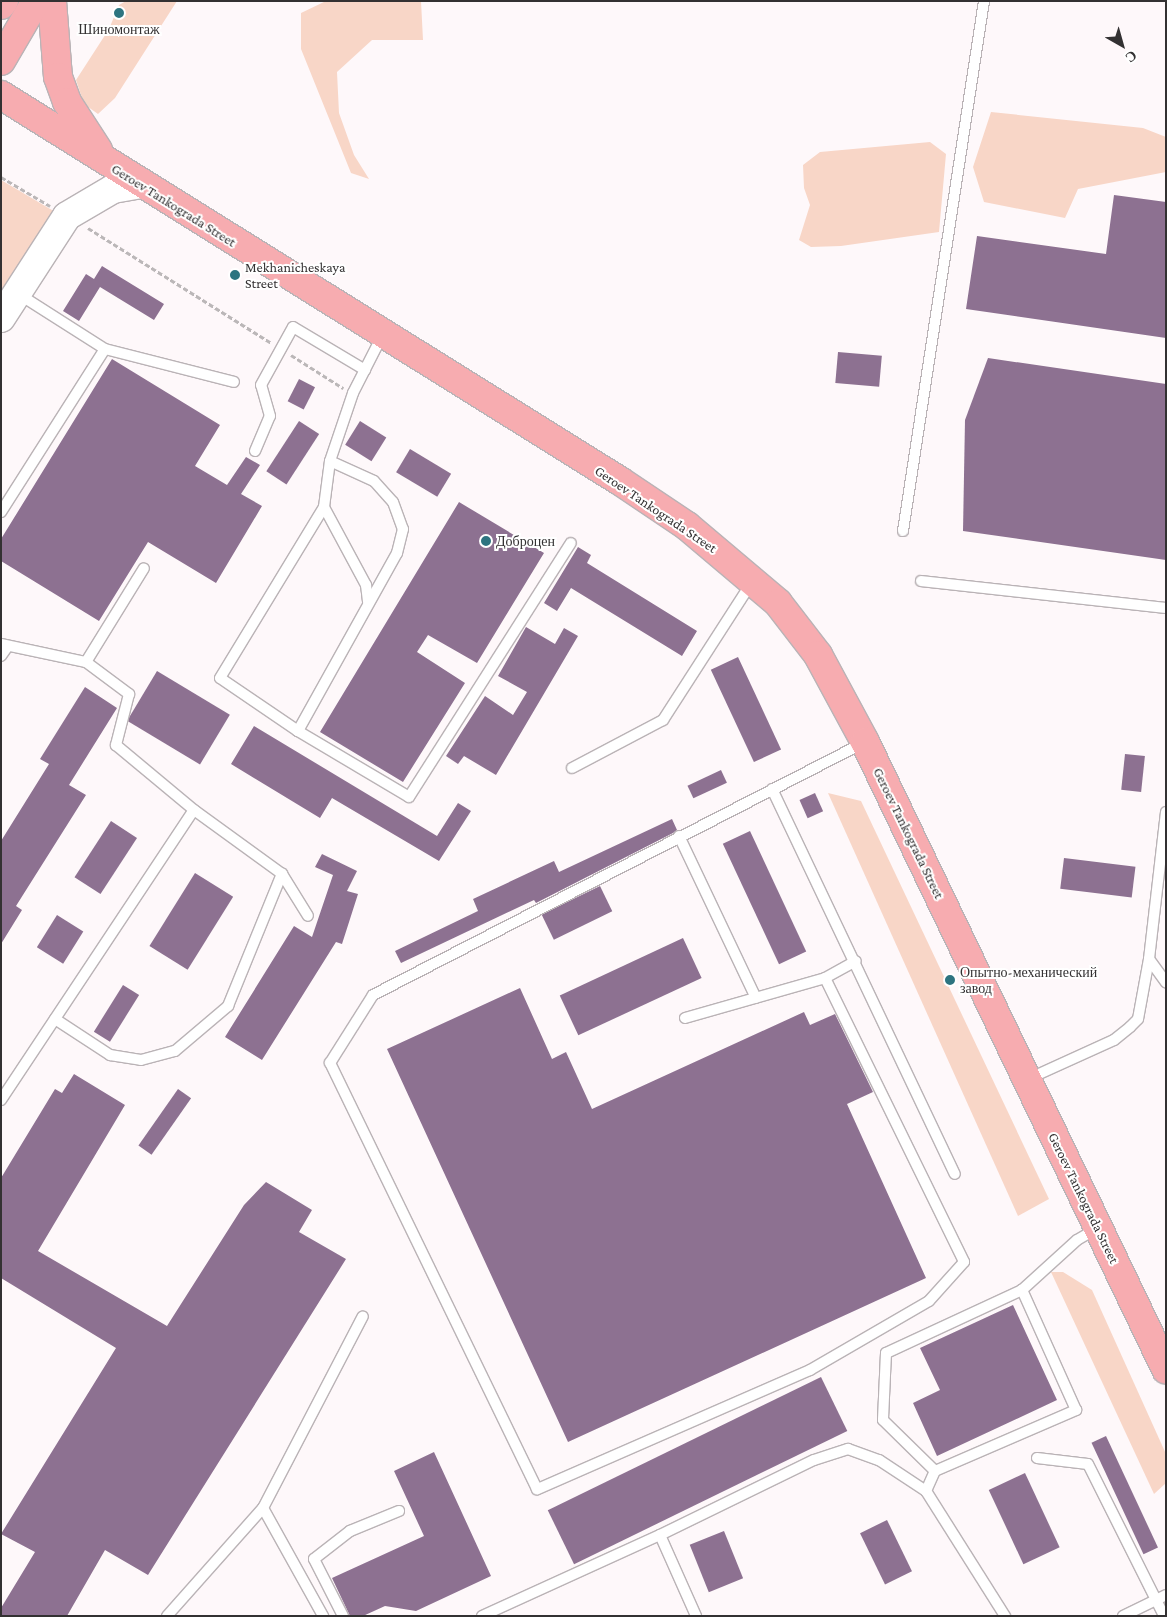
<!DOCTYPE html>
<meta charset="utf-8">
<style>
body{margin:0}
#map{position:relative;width:1167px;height:1617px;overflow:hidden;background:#fef8fa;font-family:"Crimson Pro",serif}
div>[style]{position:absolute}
.green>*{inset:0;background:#f8d6c7}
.building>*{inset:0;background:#8d7191;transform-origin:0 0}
.path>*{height:3px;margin-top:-1.5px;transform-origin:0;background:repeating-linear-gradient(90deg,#bbb7b8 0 5px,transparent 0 7.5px)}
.roads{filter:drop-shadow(1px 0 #bab3b6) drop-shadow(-1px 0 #bab3b6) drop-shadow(0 1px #bab3b6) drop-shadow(0 -1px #bab3b6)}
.lane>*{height:10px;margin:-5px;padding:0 5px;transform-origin:5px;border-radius:5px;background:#fff}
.secondary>*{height:28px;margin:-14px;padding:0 14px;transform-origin:14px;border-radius:14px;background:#fff}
.primary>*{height:28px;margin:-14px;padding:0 14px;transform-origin:14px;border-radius:14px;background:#f7acb0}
.dots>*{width:14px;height:14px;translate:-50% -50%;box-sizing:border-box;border:2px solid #fff;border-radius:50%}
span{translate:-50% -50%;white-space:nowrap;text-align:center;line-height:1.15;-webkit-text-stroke:4px #fff;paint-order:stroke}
.poi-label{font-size:14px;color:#333132}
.left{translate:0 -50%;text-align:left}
.street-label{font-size:14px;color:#333132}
.frame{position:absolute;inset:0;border:2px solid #333132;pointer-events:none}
.north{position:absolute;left:1097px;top:20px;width:50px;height:50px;-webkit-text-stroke:4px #fff;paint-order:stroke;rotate:142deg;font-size:14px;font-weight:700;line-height:20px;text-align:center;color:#333132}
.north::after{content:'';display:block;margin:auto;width:18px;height:22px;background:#333132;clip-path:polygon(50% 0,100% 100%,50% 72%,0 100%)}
</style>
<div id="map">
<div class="green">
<div style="clip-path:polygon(126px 1px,177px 1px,115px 98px,98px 114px,84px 104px,76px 80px,109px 29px,119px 5px)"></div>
<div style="clip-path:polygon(326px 1px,421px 1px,423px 40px,372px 40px,337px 72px,339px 113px,354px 155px,369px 179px,351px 173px,301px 49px,301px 13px)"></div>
<div style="clip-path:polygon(991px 112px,1143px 128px,1166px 137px,1166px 172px,1078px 189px,1065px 218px,984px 202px,973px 167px)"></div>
<div style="clip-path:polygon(930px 142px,946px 154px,939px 232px,841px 246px,811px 247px,799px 240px,810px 205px,804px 188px,803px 165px,820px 152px)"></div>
<div style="clip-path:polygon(1px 180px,57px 213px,1px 305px)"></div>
<div style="clip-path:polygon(828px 793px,861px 801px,1049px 1199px,1018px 1216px)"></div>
<div style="clip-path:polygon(1051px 1272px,1063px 1272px,1092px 1290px,1166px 1454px,1166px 1483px,1154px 1494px)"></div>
</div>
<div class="building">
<div style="clip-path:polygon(1114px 195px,1166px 202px,1166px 338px,966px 309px,977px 236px,1106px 254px)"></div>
<div style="clip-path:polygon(102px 266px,164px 304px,154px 320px,100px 287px,79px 321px,63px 311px,86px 274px,94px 279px)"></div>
<div style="left:838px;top:352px;width:44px;height:31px;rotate:5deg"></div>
<div style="clip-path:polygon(988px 358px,1166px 384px,1166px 560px,963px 531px,965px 420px)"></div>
<div style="clip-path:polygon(112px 359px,220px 425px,195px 466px,227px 485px,246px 457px,260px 465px,241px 494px,262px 506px,216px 583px,148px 542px,99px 621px,1px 561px,1px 539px)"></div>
<div style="left:299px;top:379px;width:18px;height:25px;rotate:27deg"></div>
<div style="left:299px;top:421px;width:24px;height:60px;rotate:33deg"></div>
<div style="left:360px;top:421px;width:31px;height:28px;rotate:32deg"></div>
<div style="left:410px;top:449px;width:48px;height:27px;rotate:31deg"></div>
<div style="clip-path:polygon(459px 502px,544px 553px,477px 663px,428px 635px,417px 652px,465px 683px,403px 782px,320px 732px)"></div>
<div style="clip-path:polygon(578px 547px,591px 555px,587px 563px,697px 631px,682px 656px,571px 588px,557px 611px,544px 603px)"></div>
<div style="clip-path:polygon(526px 627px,555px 644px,564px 628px,578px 636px,496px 775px,464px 756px,458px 764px,446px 756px,485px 696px,513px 715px,527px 692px,498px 676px)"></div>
<div style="left:738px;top:657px;width:102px;height:30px;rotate:65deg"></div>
<div style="left:157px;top:671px;width:85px;height:58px;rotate:31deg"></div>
<div style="clip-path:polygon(85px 687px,117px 708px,69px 785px,86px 795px,16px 906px,22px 910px,1px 944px,1px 841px,49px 764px,40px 759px)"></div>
<div style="clip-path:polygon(254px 726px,437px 836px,458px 803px,471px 811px,439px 861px,332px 798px,320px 818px,231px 764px)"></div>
<div style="left:1125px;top:754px;width:20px;height:36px;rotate:6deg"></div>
<div style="left:721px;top:770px;width:14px;height:37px;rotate:65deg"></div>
<div style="left:815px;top:793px;width:20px;height:17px;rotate:66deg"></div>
<div style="clip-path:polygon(672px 819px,677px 830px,673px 833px,536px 903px,534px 900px,401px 963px,395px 951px,478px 911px,473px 899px,554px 861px,559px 872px)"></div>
<div style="left:111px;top:821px;width:31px;height:67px;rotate:33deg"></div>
<div style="left:750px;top:831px;width:133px;height:30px;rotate:65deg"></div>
<div style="clip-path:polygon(322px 854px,357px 871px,347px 891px,358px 894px,342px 944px,336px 942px,262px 1060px,225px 1037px,294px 926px,312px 937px,333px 875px,315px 867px)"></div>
<div style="left:1064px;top:858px;width:72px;height:31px;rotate:7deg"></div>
<div style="left:195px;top:873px;width:45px;height:86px;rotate:32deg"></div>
<div style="left:600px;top:886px;width:28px;height:65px;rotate:64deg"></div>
<div style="left:57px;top:915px;width:31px;height:38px;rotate:32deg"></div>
<div style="left:683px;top:938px;width:44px;height:136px;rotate:65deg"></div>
<div style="left:123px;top:985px;width:19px;height:55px;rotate:32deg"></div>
<div style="clip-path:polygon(520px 988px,552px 1059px,566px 1052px,592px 1109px,804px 1012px,810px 1025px,835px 1014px,873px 1092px,847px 1104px,926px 1278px,568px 1442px,387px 1049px)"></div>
<div style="clip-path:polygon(74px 1074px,125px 1105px,38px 1251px,167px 1326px,244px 1205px,266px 1182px,312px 1210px,299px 1232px,346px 1259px,148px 1575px,105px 1550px,67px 1616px,1px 1616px,1px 1608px,35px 1552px,1px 1534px,116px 1348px,1px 1278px,1px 1178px,55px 1089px,62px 1093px)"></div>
<div style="left:178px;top:1089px;width:16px;height:69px;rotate:35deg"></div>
<div style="clip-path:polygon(1013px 1305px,1057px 1400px,937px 1456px,913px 1403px,940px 1390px,920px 1348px)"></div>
<div style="left:821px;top:1377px;width:60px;height:304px;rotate:64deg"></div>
<div style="left:1106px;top:1436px;width:123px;height:16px;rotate:65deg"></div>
<div style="clip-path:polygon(434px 1452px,491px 1576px,416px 1611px,385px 1606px,363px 1616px,350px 1616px,332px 1578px,424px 1536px,394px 1471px)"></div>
<div style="left:1025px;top:1473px;width:82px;height:40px;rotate:65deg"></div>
<div style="left:887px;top:1520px;width:57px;height:30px;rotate:64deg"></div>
<div style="left:724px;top:1531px;width:51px;height:37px;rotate:68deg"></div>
</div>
<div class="path">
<div style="left:1px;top:177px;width:57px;rotate:30.6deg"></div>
<div style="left:88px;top:228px;width:216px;rotate:32.1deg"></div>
<div style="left:291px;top:355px;width:62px;rotate:32.4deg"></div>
</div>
<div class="roads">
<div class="lane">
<div style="left:17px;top:293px;width:104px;rotate:32.5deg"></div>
<div style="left:105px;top:349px;width:133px;rotate:14.3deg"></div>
<div style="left:255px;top:451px;width:38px;rotate:-67deg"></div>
<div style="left:270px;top:416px;width:32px;rotate:-106deg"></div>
<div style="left:261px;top:385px;width:66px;rotate:-61.1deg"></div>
<div style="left:293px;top:327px;width:84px;rotate:30.8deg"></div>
<div style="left:330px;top:461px;width:48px;rotate:24.4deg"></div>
<div style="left:374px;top:481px;width:28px;rotate:48deg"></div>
<div style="left:393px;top:502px;width:29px;rotate:70deg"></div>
<div style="left:403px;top:529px;width:25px;rotate:104deg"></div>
<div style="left:397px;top:553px;width:204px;rotate:119.1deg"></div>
<div style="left:298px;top:731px;width:94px;rotate:-145.8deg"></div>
<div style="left:220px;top:678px;width:200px;rotate:-58.7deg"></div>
<div style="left:324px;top:507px;width:46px;rotate:-82.6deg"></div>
<div style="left:330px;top:461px;width:72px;rotate:-71.3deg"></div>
<div style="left:353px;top:393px;width:64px;rotate:-63deg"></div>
<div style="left:324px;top:507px;width:89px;rotate:61.7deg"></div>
<div style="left:366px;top:585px;width:17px;rotate:83deg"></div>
<div style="left:1px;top:512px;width:193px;rotate:-57.5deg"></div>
<div style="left:903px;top:531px;width:536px;rotate:-81.31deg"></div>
<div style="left:921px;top:581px;width:246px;rotate:6.3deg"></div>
<div style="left:1px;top:644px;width:87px;rotate:12deg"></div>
<div style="left:86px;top:662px;width:54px;rotate:36.7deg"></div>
<div style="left:129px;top:694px;width:53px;rotate:104.3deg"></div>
<div style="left:116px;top:745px;width:102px;rotate:39.8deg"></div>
<div style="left:194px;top:810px;width:109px;rotate:36deg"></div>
<div style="left:282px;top:874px;width:49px;rotate:58.2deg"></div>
<div style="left:1px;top:656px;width:12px;rotate:-55deg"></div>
<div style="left:86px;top:662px;width:110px;rotate:-58.3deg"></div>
<div style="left:298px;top:731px;width:129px;rotate:30.7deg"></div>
<div style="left:409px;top:797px;width:301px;rotate:-57.5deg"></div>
<div style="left:572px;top:768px;width:103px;rotate:-27.8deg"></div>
<div style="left:663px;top:720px;width:164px;rotate:-57.2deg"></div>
<div style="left:772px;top:789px;width:426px;rotate:64.6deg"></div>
<div style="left:1166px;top:812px;width:148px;rotate:96.6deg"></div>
<div style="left:1149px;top:959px;width:29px;rotate:54deg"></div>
<div style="left:679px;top:836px;width:179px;rotate:64.6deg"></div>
<div style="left:825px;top:978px;width:35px;rotate:-29deg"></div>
<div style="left:685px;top:1018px;width:146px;rotate:-15.9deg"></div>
<div style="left:825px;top:978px;width:316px;rotate:63.9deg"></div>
<div style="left:964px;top:1262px;width:52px;rotate:131.9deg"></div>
<div style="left:929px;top:1301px;width:138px;rotate:149.9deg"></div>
<div style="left:810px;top:1370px;width:298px;rotate:156.4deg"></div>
<div style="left:537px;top:1489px;width:474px;rotate:-115.9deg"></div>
<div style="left:330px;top:1063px;width:80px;rotate:-57.7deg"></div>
<div style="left:373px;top:995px;width:553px;rotate:-27.21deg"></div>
<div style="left:55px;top:1019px;width:66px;rotate:33.2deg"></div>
<div style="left:110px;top:1055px;width:31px;rotate:9deg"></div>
<div style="left:141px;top:1060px;width:35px;rotate:-15deg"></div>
<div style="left:175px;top:1051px;width:70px;rotate:-40.3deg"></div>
<div style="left:228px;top:1006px;width:143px;rotate:-67.8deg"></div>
<div style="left:1028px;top:1079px;width:94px;rotate:-24.4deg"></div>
<div style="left:1114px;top:1040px;width:21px;rotate:-39deg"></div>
<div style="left:1130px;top:1027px;width:11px;rotate:-45deg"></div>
<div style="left:1138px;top:1019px;width:61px;rotate:-79.6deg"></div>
<div style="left:1px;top:1100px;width:348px;rotate:-56.4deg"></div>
<div style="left:1022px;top:1290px;width:74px;rotate:-42.3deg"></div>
<div style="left:1077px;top:1240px;width:24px;rotate:-30deg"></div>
<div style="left:1037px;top:1458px;width:51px;rotate:6.7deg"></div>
<div style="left:1088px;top:1464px;width:170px;rotate:63.4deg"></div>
<div style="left:926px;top:1491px;width:22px;rotate:-66deg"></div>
<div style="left:935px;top:1471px;width:154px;rotate:-23.4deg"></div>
<div style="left:1076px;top:1410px;width:132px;rotate:-114.2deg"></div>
<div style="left:1022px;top:1290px;width:150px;rotate:155.1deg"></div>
<div style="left:886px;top:1353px;width:67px;rotate:92.6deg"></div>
<div style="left:883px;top:1420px;width:73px;rotate:44.4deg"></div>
<div style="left:263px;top:1508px;width:124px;rotate:60.9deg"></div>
<div style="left:660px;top:1535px;width:89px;rotate:66deg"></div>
<div style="left:167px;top:1616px;width:144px;rotate:-48.4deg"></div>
<div style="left:263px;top:1508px;width:216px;rotate:-62.5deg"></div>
<div style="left:343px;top:1616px;width:64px;rotate:-117deg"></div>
<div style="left:314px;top:1559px;width:46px;rotate:-37.9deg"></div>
<div style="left:350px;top:1531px;width:53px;rotate:-22.2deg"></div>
<div style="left:482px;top:1616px;width:196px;rotate:-24.5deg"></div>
<div style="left:660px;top:1535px;width:171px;rotate:-26deg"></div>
<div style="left:814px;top:1460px;width:36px;rotate:-18deg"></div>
<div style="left:848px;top:1449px;width:33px;rotate:20deg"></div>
<div style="left:879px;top:1460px;width:56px;rotate:33.4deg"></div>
<div style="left:926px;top:1491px;width:148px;rotate:57.7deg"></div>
<div style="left:1123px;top:1616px;width:48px;rotate:-26deg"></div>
</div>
<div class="secondary">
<div style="left:1px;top:318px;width:121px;rotate:-57.1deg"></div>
<div style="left:67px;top:216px;width:53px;rotate:-30.4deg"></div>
<div style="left:113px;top:189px;width:29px;rotate:-10deg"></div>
</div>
<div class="primary">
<div style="left:52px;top:1px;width:76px;rotate:85.5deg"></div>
<div style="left:58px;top:77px;width:27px;rotate:70deg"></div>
<div style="left:67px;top:102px;width:57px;rotate:57.1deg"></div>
<div style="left:1px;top:5px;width:5px;rotate:-53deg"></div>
<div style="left:1px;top:61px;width:69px;rotate:-59.7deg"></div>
<div style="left:1px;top:95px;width:729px;rotate:31.95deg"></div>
<div style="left:620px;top:481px;width:81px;rotate:33.9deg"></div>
<div style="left:687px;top:526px;width:119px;rotate:40.2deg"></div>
<div style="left:778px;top:603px;width:66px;rotate:52.4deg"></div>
<div style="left:818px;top:655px;width:99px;rotate:61.6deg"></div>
<div style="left:865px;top:742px;width:696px;rotate:64.36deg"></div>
</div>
</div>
<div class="dots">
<div style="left:119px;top:13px;background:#2d7480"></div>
<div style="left:235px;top:275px;background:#2d7480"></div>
<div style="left:486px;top:541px;background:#2d7480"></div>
<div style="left:950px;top:980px;background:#2d7480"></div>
</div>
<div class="poi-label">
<span style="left:119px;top:29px">Шиномонтаж</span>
<span class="left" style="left:245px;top:275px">Mekhanicheskaya<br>Street</span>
<span class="left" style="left:496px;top:541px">Доброцен</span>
<span class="left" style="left:960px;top:980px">Опытно-механический<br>завод</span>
</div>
<div class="street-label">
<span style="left:174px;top:205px;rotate:32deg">Geroev Tankograda Street</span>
<span style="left:656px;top:509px;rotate:34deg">Geroev Tankograda Street</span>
<span style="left:909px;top:833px;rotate:64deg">Geroev Tankograda Street</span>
<span style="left:1084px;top:1198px;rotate:64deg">Geroev Tankograda Street</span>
</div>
<div class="frame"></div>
<div class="north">С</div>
</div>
